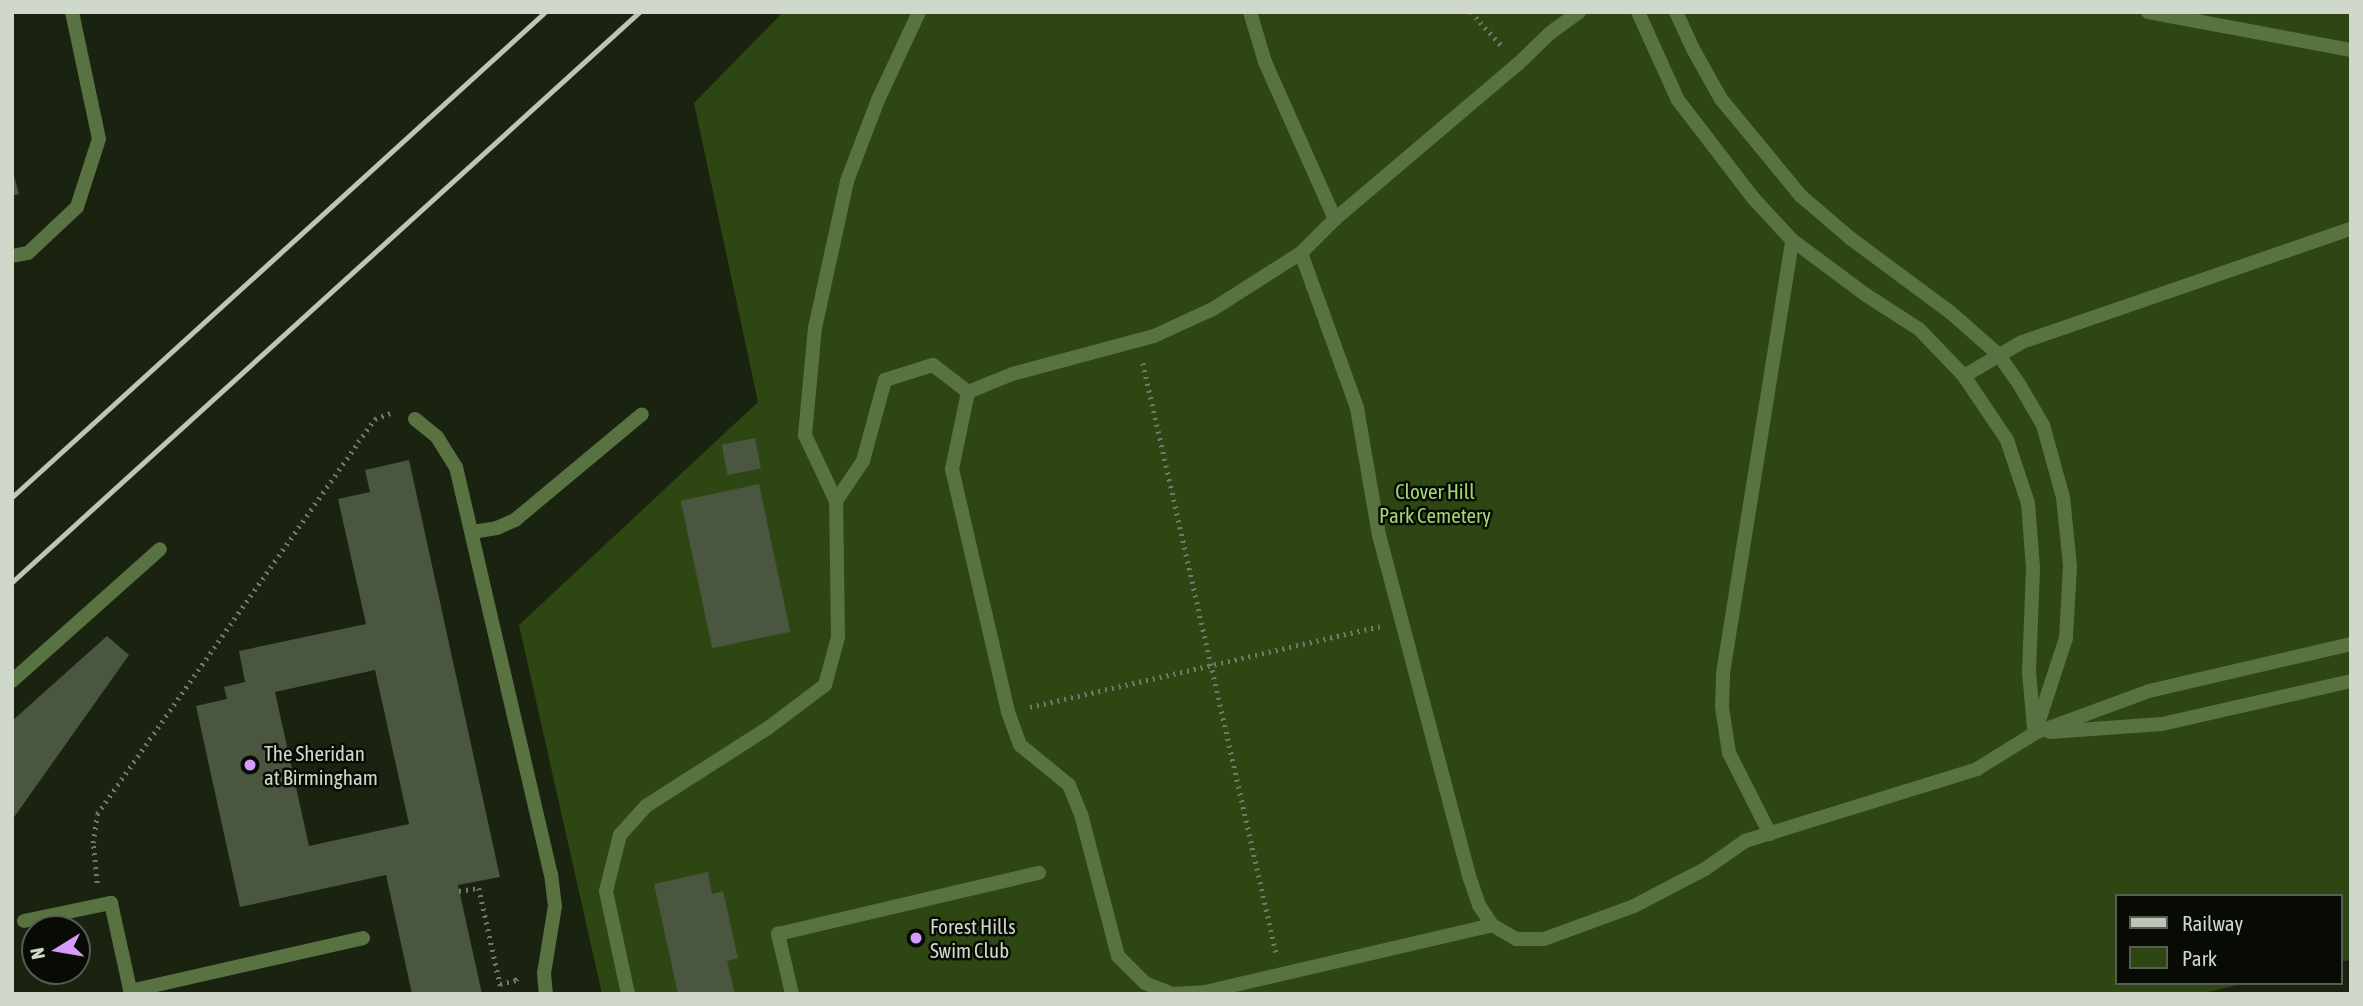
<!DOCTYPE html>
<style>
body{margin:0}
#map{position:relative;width:2363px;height:1006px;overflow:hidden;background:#192310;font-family:"Asap Condensed",sans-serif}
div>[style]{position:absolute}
.green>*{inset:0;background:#2d4612}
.building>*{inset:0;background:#4a5640;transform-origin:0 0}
.path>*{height:4.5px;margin-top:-2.25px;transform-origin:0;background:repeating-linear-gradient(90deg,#71796a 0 2px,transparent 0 7px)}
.lane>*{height:14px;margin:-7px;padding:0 7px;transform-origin:7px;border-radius:7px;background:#597242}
.rail>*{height:5px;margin:-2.5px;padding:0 2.5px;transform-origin:2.5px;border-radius:2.5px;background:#bdc5b8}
.dots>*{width:19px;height:19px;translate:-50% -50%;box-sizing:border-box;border:4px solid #070b04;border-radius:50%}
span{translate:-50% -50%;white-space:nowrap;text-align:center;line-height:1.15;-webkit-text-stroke:5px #070b04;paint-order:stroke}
.park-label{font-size:21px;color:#a3d772}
.poi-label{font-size:21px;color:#d0d7cb}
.left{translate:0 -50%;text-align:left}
.frame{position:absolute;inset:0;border:14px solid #d0d7cb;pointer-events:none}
.legend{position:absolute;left:2115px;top:894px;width:228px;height:91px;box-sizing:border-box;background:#070b04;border:2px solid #575d54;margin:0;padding:9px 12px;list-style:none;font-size:21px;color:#d0d7cb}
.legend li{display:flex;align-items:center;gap:14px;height:35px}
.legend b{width:35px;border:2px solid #575d54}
.north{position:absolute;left:21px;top:915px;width:70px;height:70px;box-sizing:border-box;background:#070b04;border:2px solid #575d54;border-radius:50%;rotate:259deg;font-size:19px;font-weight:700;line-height:28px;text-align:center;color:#d0d7cb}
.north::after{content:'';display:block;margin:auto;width:24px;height:32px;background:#d59cfb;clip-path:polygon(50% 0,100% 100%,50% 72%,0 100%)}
</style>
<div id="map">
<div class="green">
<div style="clip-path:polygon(783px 12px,2351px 12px,2351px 960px,2340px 962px,2340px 896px,2116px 896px,2116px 983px,2246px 983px,2200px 994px,602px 994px,519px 625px,758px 402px,694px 103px)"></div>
</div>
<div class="building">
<div style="clip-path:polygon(12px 169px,19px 194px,12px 196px)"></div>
<div style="left:755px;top:438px;width:31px;height:34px;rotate:79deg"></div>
<div style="clip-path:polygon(evenodd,409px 460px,500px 877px,458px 885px,482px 994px,412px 994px,386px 875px,240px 907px,196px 706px,227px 699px,224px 687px,245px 682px,239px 651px,366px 624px,338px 499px,370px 492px,365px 470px,409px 460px,375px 670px,409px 824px,309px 846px,275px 692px,375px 670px)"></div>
<div style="left:759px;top:484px;width:151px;height:80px;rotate:78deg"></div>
<div style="clip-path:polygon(107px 636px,129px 655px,12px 820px,12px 721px)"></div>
<div style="clip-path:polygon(708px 872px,712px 894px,723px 891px,738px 958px,727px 961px,735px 994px,678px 994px,654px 884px)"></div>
</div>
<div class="path">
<div style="left:1471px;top:12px;width:45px;rotate:47.7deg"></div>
<div style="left:1143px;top:363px;width:604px;rotate:77.28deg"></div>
<div style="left:1030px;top:707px;width:359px;rotate:-13deg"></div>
<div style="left:97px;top:883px;width:40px;rotate:-95.7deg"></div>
<div style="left:93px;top:843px;width:29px;rotate:-82deg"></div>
<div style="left:97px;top:814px;width:454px;rotate:-54.9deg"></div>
<div style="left:358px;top:442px;width:29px;rotate:-54deg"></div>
<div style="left:375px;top:419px;width:19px;rotate:-21deg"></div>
<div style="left:459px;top:891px;width:20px;rotate:-9deg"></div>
<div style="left:479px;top:888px;width:102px;rotate:77.6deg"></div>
<div style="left:500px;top:984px;width:16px;rotate:-14deg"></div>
<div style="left:516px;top:980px;width:6px;rotate:-51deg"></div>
</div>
<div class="lane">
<div style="left:1250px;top:12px;width:52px;rotate:73.3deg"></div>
<div style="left:1265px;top:62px;width:172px;rotate:66deg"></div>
<div style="left:1638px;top:12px;width:97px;rotate:65.6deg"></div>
<div style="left:1678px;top:100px;width:125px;rotate:52.5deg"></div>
<div style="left:1754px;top:199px;width:56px;rotate:47.2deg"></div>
<div style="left:1792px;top:240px;width:92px;rotate:36.6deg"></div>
<div style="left:1866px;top:295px;width:63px;rotate:32.7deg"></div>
<div style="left:1919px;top:329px;width:65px;rotate:46.2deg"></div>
<div style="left:1964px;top:376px;width:77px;rotate:56.1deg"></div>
<div style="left:2007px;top:440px;width:66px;rotate:71.6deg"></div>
<div style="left:2028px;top:503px;width:65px;rotate:85.6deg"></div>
<div style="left:2033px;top:568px;width:104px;rotate:92.2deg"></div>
<div style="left:2029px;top:672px;width:56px;rotate:84.9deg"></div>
<div style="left:1676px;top:12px;width:41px;rotate:65.3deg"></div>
<div style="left:1693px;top:49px;width:57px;rotate:60.8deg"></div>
<div style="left:1721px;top:99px;width:126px;rotate:50.5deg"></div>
<div style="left:1801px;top:196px;width:65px;rotate:40.6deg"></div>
<div style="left:1850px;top:238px;width:124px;rotate:36.5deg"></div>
<div style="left:1950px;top:312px;width:64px;rotate:41.2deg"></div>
<div style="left:1998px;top:354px;width:37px;rotate:55deg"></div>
<div style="left:2019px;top:384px;width:48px;rotate:59.7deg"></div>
<div style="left:2043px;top:425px;width:75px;rotate:74.5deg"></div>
<div style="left:2063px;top:497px;width:69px;rotate:84.2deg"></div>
<div style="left:2070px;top:566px;width:72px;rotate:93.2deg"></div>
<div style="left:2066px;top:638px;width:100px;rotate:108.1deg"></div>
<div style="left:2148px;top:12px;width:207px;rotate:10.6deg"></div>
<div style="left:1301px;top:253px;width:165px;rotate:70.1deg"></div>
<div style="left:1357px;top:408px;width:129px;rotate:80.2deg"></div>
<div style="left:1379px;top:535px;width:353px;rotate:75.2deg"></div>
<div style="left:1469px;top:876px;width:31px;rotate:71deg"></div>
<div style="left:1479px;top:905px;width:24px;rotate:57deg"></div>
<div style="left:1492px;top:925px;width:28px;rotate:30deg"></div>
<div style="left:1516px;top:939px;width:28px"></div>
<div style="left:1544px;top:939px;width:96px;rotate:-20.1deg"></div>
<div style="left:1634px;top:906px;width:80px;rotate:-27.5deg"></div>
<div style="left:1705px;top:869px;width:49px;rotate:-35deg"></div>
<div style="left:1745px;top:841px;width:243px;rotate:-17.2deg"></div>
<div style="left:1977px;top:769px;width:68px;rotate:-31.8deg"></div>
<div style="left:2035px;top:733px;width:121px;rotate:-20.2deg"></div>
<div style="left:2149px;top:691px;width:207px;rotate:-13.1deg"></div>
<div style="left:12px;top:256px;width:16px;rotate:-11deg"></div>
<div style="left:28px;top:253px;width:67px;rotate:-43.2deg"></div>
<div style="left:77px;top:207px;width:71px;rotate:-72.1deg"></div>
<div style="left:99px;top:139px;width:130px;rotate:-102deg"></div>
<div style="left:1964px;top:376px;width:67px;rotate:-30.4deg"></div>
<div style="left:2022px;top:342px;width:348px;rotate:-19deg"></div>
<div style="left:968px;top:392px;width:79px;rotate:101.7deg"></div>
<div style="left:952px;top:469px;width:249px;rotate:77deg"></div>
<div style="left:1008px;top:712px;width:35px;rotate:70deg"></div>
<div style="left:1020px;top:745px;width:63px;rotate:39.2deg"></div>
<div style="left:1069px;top:785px;width:31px;rotate:68deg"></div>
<div style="left:1081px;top:814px;width:147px;rotate:75.4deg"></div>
<div style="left:1118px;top:956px;width:38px;rotate:45deg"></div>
<div style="left:1145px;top:983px;width:29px;rotate:22deg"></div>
<div style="left:1172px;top:994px;width:33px;rotate:-3deg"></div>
<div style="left:1205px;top:992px;width:295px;rotate:-13.1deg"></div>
<div style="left:415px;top:419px;width:28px;rotate:39deg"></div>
<div style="left:437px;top:437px;width:36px;rotate:58deg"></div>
<div style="left:456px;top:467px;width:418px;rotate:76.9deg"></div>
<div style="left:551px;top:874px;width:32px;rotate:83deg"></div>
<div style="left:555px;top:906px;width:68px;rotate:99.3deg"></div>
<div style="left:544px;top:973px;width:21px;rotate:85deg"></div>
<div style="left:836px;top:501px;width:73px;rotate:-115.2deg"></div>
<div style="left:805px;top:435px;width:107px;rotate:-84.7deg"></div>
<div style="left:815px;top:328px;width:150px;rotate:-77.7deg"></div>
<div style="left:847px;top:181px;width:87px;rotate:-69.1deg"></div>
<div style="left:878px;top:100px;width:97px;rotate:-65deg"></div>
<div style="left:472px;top:532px;width:25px;rotate:-9deg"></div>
<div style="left:497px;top:528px;width:20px;rotate:-24deg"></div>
<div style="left:515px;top:520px;width:165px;rotate:-39.8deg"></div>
<div style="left:12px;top:681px;width:198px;rotate:-41.7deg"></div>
<div style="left:2050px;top:732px;width:112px;rotate:-4.1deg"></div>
<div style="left:2162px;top:724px;width:194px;rotate:-12.8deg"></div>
<div style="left:1770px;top:834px;width:91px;rotate:-116.8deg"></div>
<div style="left:1729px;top:753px;width:47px;rotate:-98.7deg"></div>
<div style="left:1722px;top:707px;width:34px;rotate:-88deg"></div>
<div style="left:1723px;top:673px;width:438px;rotate:-80.9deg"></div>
<div style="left:24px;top:921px;width:89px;rotate:-11.7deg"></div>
<div style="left:111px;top:903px;width:93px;rotate:77.6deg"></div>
<div style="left:130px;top:991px;width:239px;rotate:-12.8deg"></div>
<div style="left:628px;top:994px;width:105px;rotate:-102.1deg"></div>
<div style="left:606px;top:891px;width:58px;rotate:-76deg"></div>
<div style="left:620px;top:835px;width:39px;rotate:-48deg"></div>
<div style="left:646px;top:806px;width:145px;rotate:-32.6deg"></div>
<div style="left:768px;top:728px;width:71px;rotate:-37deg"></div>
<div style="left:825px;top:685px;width:50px;rotate:-74.8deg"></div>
<div style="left:838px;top:637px;width:136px;rotate:-90.8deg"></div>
<div style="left:836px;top:501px;width:48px;rotate:-56deg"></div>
<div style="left:863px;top:461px;width:84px;rotate:-74.8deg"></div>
<div style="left:885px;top:380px;width:50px;rotate:-17.4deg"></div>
<div style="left:933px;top:365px;width:44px;rotate:37.6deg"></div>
<div style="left:968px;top:392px;width:48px;rotate:-22.2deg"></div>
<div style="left:1012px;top:374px;width:147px;rotate:-15deg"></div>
<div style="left:1154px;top:336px;width:65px;rotate:-24.6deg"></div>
<div style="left:1213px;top:309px;width:104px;rotate:-32.5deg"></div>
<div style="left:1301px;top:253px;width:48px;rotate:-45deg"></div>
<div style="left:1335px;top:219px;width:240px;rotate:-40.3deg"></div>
<div style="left:1518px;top:64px;width:45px;rotate:-44.1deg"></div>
<div style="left:1550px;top:33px;width:36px;rotate:-36deg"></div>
<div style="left:792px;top:994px;width:62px;rotate:-103.1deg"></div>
<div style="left:778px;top:934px;width:268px;rotate:-13.2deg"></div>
</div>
<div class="rail">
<div style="left:12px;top:497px;width:721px;rotate:-42.3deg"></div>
<div style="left:12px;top:582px;width:847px;rotate:-42.27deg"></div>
</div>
<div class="dots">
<div style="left:250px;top:765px;background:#d59cfb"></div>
<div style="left:916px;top:938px;background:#d59cfb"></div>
</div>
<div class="park-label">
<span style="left:1435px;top:503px">Clover Hill<br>Park Cemetery</span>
</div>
<div class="poi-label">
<span class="left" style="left:264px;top:765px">The Sheridan<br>at Birmingham</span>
<span class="left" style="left:930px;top:938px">Forest Hills<br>Swim Club</span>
</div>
<div class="frame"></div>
<ul class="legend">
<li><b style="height:9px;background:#bdc5b8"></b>Railway</li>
<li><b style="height:19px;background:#2d4612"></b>Park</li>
</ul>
<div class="north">N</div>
</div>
